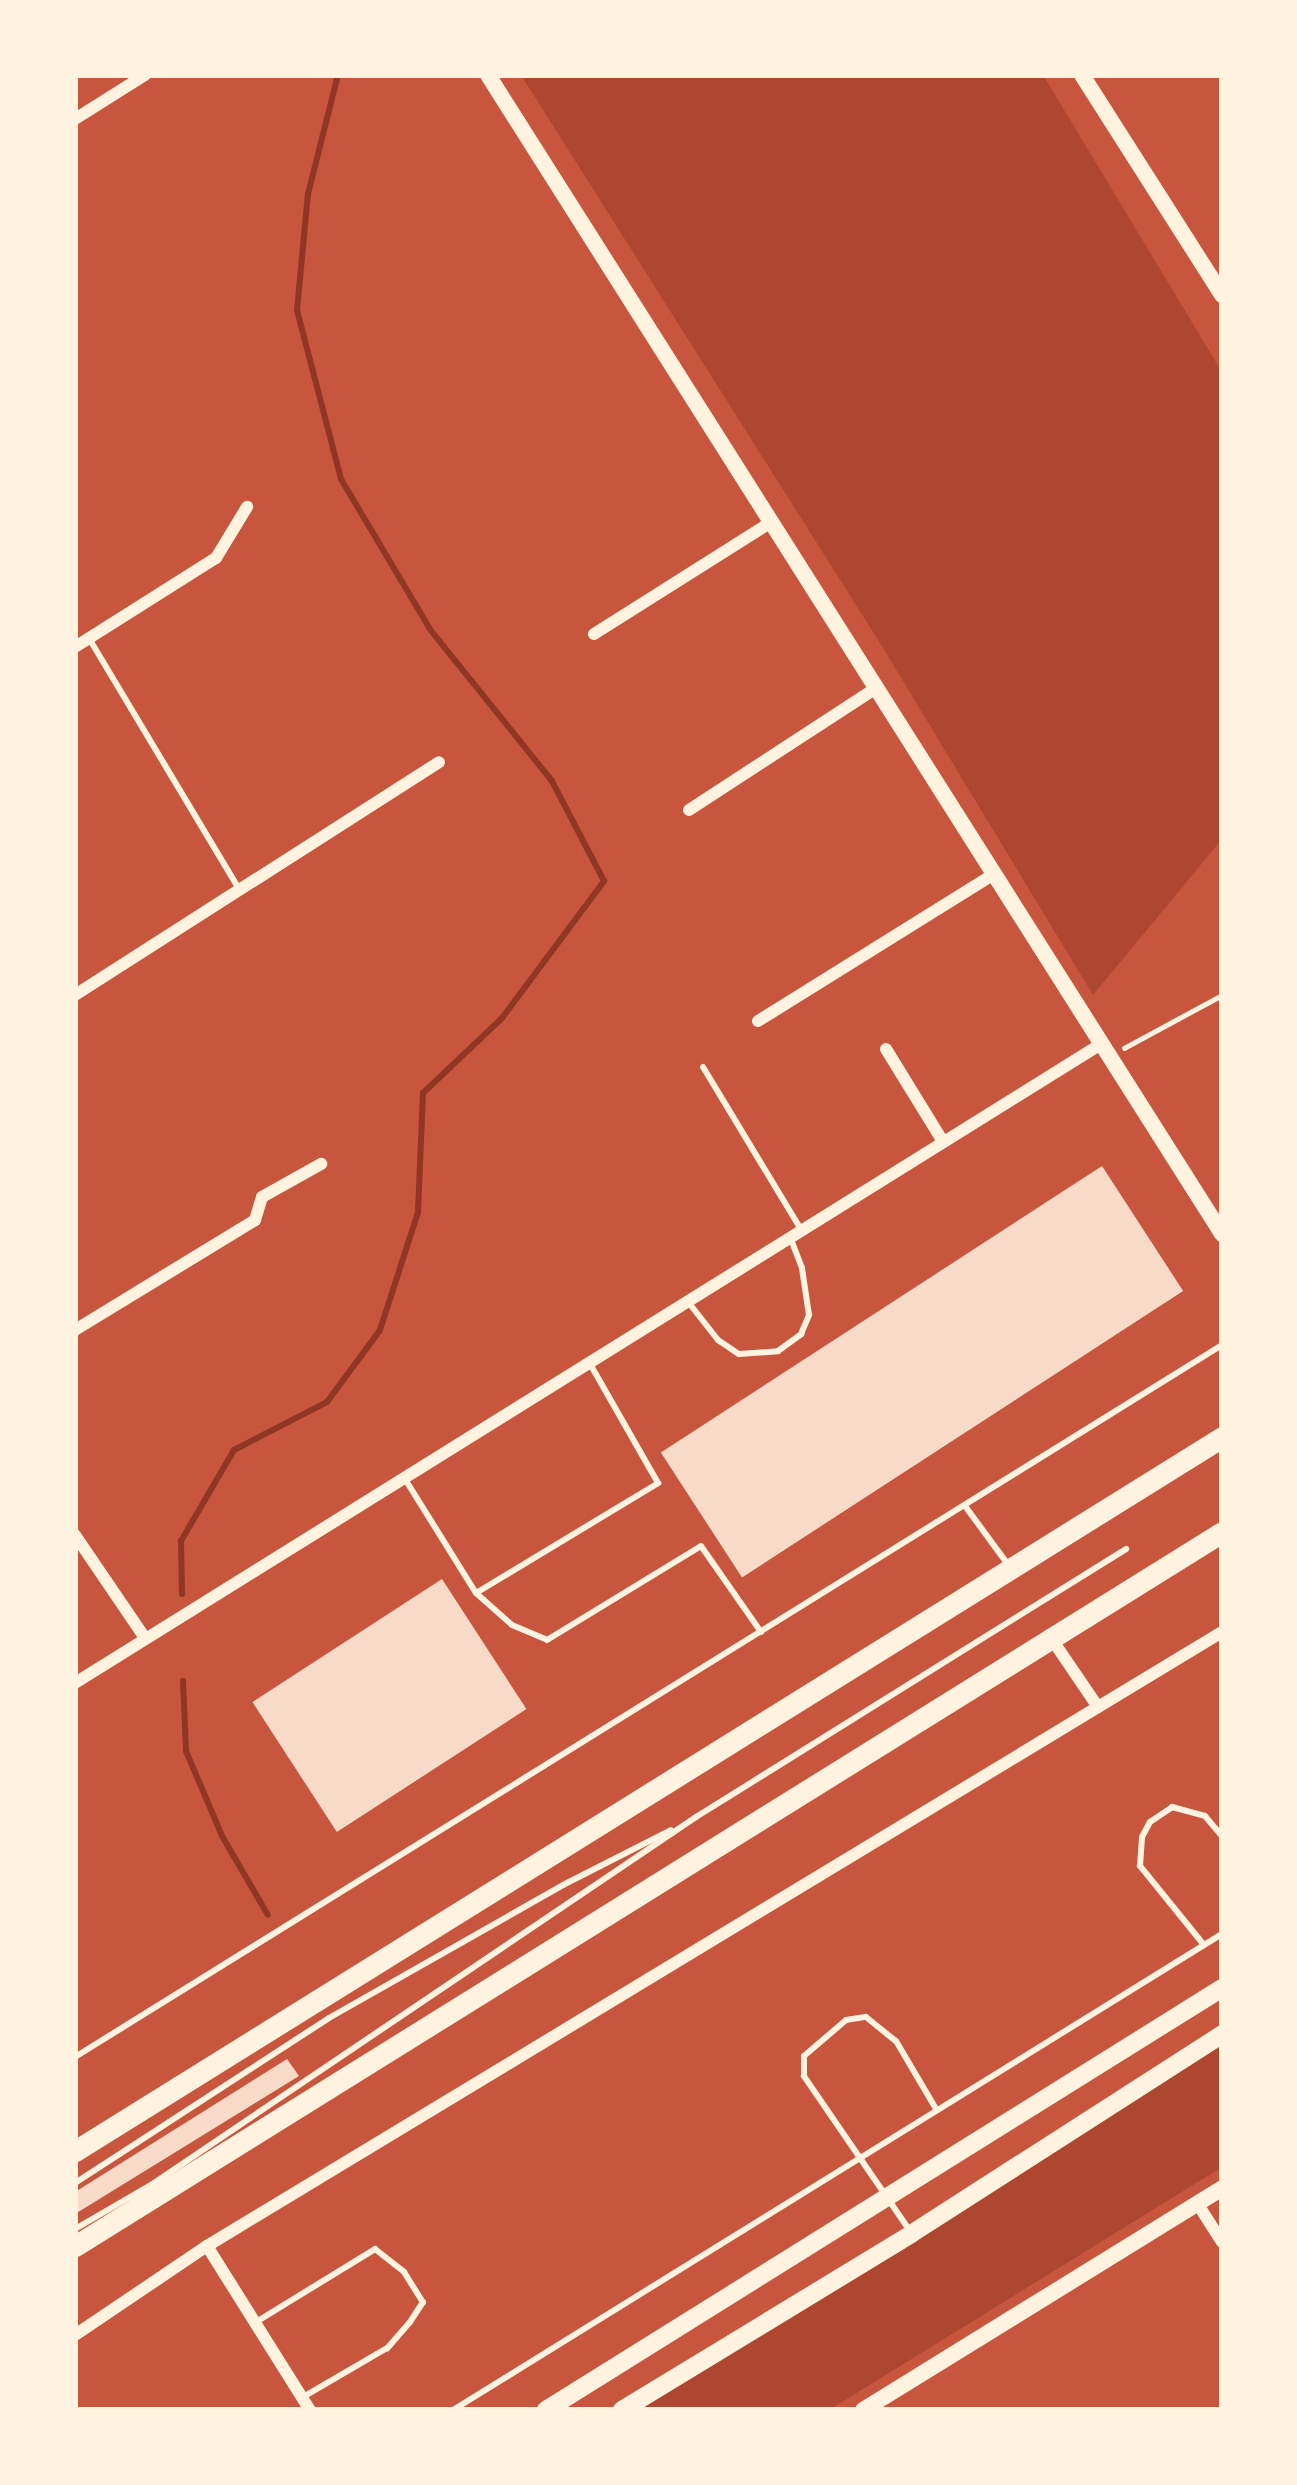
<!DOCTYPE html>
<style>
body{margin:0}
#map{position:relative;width:1297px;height:2485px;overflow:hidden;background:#c8553d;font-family:"Zilla Slab",serif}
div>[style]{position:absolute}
.green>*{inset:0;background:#ae4732}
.stream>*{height:6px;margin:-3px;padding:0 3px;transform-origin:3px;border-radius:3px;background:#8f3625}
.building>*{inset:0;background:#f7dbc8;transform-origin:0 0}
.path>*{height:4.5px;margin:-2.25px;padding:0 2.25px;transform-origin:2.25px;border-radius:2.25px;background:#fff3e0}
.service>*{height:6px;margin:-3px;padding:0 3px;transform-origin:3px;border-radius:3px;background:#fff3e0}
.minor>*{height:12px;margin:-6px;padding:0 6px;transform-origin:6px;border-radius:6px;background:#fff3e0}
.tertiary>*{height:16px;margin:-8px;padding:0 8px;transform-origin:8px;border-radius:8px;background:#fff3e0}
.secondary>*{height:18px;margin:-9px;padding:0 9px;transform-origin:9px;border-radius:9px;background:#fff3e0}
.primary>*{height:21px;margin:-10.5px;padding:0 10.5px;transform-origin:10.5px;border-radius:10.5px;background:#fff3e0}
span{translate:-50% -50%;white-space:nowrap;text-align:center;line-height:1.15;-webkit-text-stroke:10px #fff3e0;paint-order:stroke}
.frame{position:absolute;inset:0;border:78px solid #fff3e0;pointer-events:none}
</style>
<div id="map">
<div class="green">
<div style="clip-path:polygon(521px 75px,1043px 75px,1222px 372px,1222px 839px,1093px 995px,880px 643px)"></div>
<div style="clip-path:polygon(1222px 2030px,1222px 2167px,829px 2410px,623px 2410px)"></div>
</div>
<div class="stream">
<div style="left:182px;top:1594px;width:53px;rotate:-91.1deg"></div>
<div style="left:181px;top:1541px;width:105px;rotate:-59.8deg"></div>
<div style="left:234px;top:1450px;width:105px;rotate:-27.3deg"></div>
<div style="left:327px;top:1402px;width:89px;rotate:-53.6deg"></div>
<div style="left:380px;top:1330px;width:124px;rotate:-72.1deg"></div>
<div style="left:418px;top:1212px;width:119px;rotate:-87.6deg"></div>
<div style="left:423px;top:1093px;width:109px;rotate:-43.5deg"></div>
<div style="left:502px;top:1018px;width:171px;rotate:-53.3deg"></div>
<div style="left:604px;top:881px;width:113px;rotate:-117.5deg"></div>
<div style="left:552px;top:781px;width:195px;rotate:-128.8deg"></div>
<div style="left:430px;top:629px;width:174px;rotate:-120.7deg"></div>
<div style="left:341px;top:479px;width:175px;rotate:-104.6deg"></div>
<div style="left:297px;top:310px;width:117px;rotate:-84.6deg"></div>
<div style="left:308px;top:194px;width:123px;rotate:-75.9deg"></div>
<div style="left:183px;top:1681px;width:70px;rotate:87.5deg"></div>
<div style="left:186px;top:1751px;width:92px;rotate:67deg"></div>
<div style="left:222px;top:1836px;width:91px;rotate:59.8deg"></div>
</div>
<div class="building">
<div style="left:1102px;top:1166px;width:149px;height:526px;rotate:57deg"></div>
<div style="left:442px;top:1579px;width:155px;height:226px;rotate:57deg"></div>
<div style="clip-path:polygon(287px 2059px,299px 2076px,75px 2214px,75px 2192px)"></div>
</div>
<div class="path">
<div style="left:1124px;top:1048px;width:111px;rotate:-28.4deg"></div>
</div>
<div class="service">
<div style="left:90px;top:640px;width:290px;rotate:59.1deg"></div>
<div style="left:703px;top:1067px;width:188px;rotate:58.9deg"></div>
<div style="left:689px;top:1303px;width:47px;rotate:51.9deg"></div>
<div style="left:718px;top:1340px;width:25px;rotate:34deg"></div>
<div style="left:739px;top:1354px;width:39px;rotate:-4deg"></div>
<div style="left:778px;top:1351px;width:29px;rotate:-36deg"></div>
<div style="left:801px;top:1334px;width:21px;rotate:-67deg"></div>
<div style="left:809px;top:1315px;width:48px;rotate:-98.5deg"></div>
<div style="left:802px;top:1268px;width:31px;rotate:-111deg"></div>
<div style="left:405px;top:1479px;width:134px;rotate:58.1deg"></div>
<div style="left:476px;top:1593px;width:48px;rotate:41.6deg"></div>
<div style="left:512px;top:1625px;width:38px;rotate:23deg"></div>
<div style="left:547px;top:1640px;width:180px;rotate:-31.4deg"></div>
<div style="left:701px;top:1546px;width:105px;rotate:55.1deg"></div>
<div style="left:965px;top:1506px;width:74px;rotate:53.7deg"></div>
<div style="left:476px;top:1593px;width:213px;rotate:-31.1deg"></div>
<div style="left:658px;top:1483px;width:137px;rotate:-119.7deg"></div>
<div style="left:1204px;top:1945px;width:102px;rotate:-129deg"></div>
<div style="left:1140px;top:1866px;width:29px;rotate:-86deg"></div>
<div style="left:1142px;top:1837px;width:17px;rotate:-62deg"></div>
<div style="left:1150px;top:1822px;width:27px;rotate:-34deg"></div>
<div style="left:1172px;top:1807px;width:34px;rotate:15deg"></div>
<div style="left:1205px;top:1816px;width:26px;rotate:50deg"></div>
<div style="left:75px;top:2057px;width:1350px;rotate:-31.83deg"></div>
<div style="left:75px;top:2183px;width:303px;rotate:-33deg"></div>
<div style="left:329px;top:2018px;width:269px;rotate:-29.6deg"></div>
<div style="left:563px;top:1885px;width:121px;rotate:-27deg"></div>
<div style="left:75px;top:2229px;width:91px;rotate:-30.2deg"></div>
<div style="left:154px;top:2183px;width:654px;rotate:-34.03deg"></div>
<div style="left:696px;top:1817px;width:507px;rotate:-31.93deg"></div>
<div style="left:910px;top:2231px;width:188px;rotate:-124.4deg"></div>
<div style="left:804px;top:2076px;width:20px;rotate:-90deg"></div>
<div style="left:804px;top:2056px;width:55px;rotate:-40.6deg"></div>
<div style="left:846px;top:2020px;width:20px;rotate:-9deg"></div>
<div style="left:866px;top:2017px;width:38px;rotate:39deg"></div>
<div style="left:896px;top:2041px;width:79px;rotate:59.5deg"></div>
<div style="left:256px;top:2322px;width:140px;rotate:-31.5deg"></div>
<div style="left:375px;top:2249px;width:37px;rotate:38deg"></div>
<div style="left:404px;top:2272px;width:36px;rotate:58deg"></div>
<div style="left:423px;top:2302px;width:24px;rotate:123deg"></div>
<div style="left:410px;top:2322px;width:35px;rotate:131deg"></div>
<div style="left:387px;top:2348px;width:97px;rotate:149.7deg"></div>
<div style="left:453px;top:2410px;width:904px;rotate:-31.76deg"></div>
</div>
<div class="minor">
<div style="left:75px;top:119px;width:83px;rotate:-32.2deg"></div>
<div style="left:594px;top:634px;width:209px;rotate:-32.3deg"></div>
<div style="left:75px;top:647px;width:167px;rotate:-32.3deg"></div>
<div style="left:216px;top:558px;width:60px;rotate:-58.7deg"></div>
<div style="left:689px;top:810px;width:220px;rotate:-33.1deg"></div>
<div style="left:75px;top:995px;width:432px;rotate:-32.6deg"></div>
<div style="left:758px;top:1021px;width:274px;rotate:-31.9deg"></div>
<div style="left:886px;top:1049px;width:107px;rotate:58.4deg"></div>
<div style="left:75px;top:1330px;width:211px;rotate:-31.4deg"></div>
<div style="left:255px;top:1220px;width:24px;rotate:-73deg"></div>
<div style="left:262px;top:1197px;width:68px;rotate:-29.2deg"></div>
<div style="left:75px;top:1535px;width:125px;rotate:55.8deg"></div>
<div style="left:1049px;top:1635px;width:87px;rotate:55.8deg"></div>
<div style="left:75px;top:1683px;width:1209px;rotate:-31.91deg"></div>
<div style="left:1197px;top:2203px;width:46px;rotate:57.3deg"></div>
<div style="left:207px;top:2246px;width:194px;rotate:57.9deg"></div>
<div style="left:75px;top:2335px;width:159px;rotate:-34deg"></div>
<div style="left:207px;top:2246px;width:1186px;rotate:-31.17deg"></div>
</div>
<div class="tertiary">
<div style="left:488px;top:75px;width:1372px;rotate:57.65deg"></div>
<div style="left:1082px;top:75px;width:261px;rotate:57.5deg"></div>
<div style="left:863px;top:2410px;width:422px;rotate:-31.7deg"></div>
</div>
<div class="secondary">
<div style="left:546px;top:2410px;width:797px;rotate:-31.97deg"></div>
<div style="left:622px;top:2410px;width:338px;rotate:-31.3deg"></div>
<div style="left:911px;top:2234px;width:370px;rotate:-32.7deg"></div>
</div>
<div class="primary">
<div style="left:75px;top:2151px;width:1351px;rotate:-31.9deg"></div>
<div style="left:75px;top:2246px;width:1351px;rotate:-31.9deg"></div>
</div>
<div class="frame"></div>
</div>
